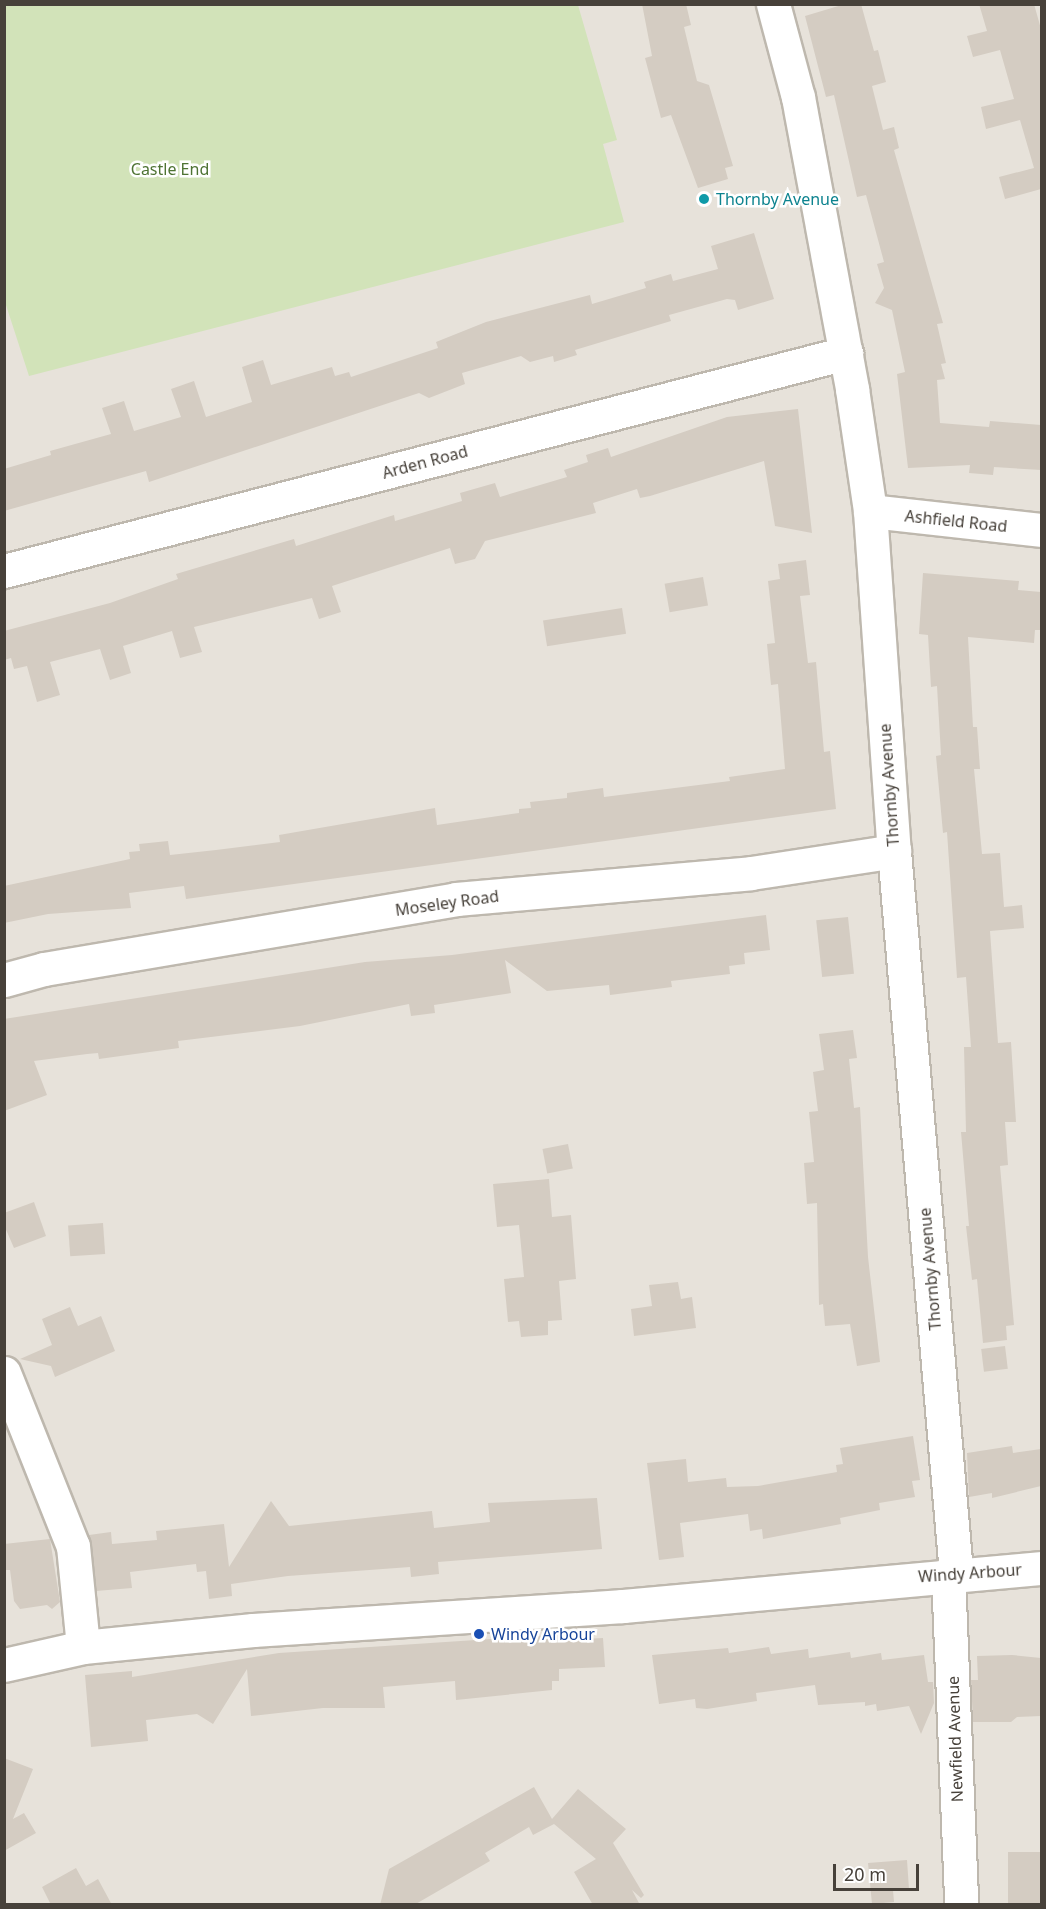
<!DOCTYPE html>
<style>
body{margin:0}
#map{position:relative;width:1046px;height:1909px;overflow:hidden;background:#f4f1eb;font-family:"Noto Sans",sans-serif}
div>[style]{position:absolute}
.residential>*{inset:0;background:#e7e2da;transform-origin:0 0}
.green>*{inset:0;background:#d2e3b9}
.building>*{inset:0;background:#d4ccc2;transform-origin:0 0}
.roads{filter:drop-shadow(2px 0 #beb8ae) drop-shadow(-2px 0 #beb8ae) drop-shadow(0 2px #beb8ae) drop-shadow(0 -2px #beb8ae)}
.minor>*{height:33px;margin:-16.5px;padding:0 16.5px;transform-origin:16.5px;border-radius:16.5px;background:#fff}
.dots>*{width:16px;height:16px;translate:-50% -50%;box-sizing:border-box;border:3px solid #fff;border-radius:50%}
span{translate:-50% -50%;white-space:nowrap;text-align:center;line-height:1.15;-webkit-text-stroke:5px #fff;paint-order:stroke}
.park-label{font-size:16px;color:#4e7333}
.culture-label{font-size:16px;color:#0d838f}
.left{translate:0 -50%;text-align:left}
.street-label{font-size:16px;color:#47413a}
.transit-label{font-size:16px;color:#164399}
.frame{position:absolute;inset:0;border:6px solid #47413a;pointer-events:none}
.scale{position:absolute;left:833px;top:1864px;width:86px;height:27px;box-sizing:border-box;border:3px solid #47413a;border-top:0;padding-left:8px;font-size:18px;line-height:21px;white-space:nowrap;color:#47413a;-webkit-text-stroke:4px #fff;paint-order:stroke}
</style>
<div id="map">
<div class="residential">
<div style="left:5px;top:5px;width:1036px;height:1899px"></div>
</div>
<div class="green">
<div style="clip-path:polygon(4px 5px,578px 5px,617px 140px,603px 144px,624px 222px,29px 376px,5px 302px)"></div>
</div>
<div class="building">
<div style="clip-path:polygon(642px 4px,686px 4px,691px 25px,684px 27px,697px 81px,709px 85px,733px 166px,725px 168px,728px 179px,698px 188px,671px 115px,661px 118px,645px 58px,652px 56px)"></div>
<div style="clip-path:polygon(845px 4px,861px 4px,874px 51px,878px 50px,886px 82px,872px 86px,883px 130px,894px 127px,899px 148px,894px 150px,943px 323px,937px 324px,946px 363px,941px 364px,945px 379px,937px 380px,940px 423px,989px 427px,990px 421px,1041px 425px,1041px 470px,994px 467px,993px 475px,969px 473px,970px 465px,908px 468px,897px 374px,905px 372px,892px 310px,875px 303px,884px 288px,877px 264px,884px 262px,866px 195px,857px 197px,834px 95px,826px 97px,805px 16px)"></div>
<div style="clip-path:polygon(979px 4px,1034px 4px,1041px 29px,1041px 189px,1005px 199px,999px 177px,1034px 168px,1020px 120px,986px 129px,981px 107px,1014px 99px,1000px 50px,973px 57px,967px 36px,987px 31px)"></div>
<div style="clip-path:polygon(754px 233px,774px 299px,738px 310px,735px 300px,727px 299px,669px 315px,671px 321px,575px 350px,577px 355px,554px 362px,553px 356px,530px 362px,521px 356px,462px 373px,465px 384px,429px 398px,419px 393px,149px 482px,146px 471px,4px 511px,4px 469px,51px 455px,50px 451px,111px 434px,102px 408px,124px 401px,134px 431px,181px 417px,171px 389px,194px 381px,206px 417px,252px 402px,242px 367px,263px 360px,271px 385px,332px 367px,335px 376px,349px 372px,351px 377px,438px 348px,436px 342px,486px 322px,590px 295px,592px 304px,646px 288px,644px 282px,671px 274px,673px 281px,718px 269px,711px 246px)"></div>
<div style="clip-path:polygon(798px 409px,812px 533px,775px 526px,764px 461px,650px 496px,640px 498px,637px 489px,593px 503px,596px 513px,485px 541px,475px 559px,455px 564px,450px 548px,332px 586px,341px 612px,319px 619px,312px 598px,194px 627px,202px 652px,180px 658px,172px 631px,123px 646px,131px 673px,110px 680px,100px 649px,50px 662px,60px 695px,37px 702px,27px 666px,14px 669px,11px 658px,4px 660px,4px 631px,110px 603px,178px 579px,176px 574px,294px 539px,296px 546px,394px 515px,395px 521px,462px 501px,460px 493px,495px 483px,500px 497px,567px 477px,564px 470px,588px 462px,586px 455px,608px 448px,611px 457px,727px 417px)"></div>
<div style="clip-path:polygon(806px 560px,810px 595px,800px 596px,808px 663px,816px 662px,824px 752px,830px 751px,836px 809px,186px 899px,184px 886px,129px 893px,131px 908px,48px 914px,4px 923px,4px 886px,130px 859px,129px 852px,140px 851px,139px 844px,168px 841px,170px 855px,216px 850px,280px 842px,279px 835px,435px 808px,437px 825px,519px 813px,519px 809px,531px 808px,530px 802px,567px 798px,567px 793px,603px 788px,604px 797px,730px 781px,729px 777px,785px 769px,778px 684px,771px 685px,767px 644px,775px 643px,768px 581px,780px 579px,778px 564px)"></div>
<div style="clip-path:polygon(923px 573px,1019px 581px,1018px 590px,1041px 592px,1041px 630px,1035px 630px,1034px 643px,968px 637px,973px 727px,977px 727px,980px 769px,974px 769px,982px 854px,1000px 853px,1004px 907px,1022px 905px,1024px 928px,990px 931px,998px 1043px,1011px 1042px,1016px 1122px,1005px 1122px,1008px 1165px,1000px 1166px,1014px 1325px,1006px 1326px,1007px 1340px,983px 1343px,977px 1279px,972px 1280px,966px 1226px,969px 1226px,961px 1132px,966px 1132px,964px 1047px,971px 1047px,966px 977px,957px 978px,947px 832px,943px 833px,936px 756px,941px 755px,937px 686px,931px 687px,928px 635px,919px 634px)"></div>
<div style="left:703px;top:577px;width:29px;height:39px;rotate:80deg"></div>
<div style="left:622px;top:608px;width:26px;height:80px;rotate:81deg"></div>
<div style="clip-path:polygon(766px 915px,770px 950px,744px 953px,745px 964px,729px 966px,730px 974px,671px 981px,672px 987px,610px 995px,609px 985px,547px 991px,505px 960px,511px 993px,434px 1005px,435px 1013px,411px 1016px,409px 1004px,300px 1026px,178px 1041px,179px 1048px,135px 1054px,99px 1059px,98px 1053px,87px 1054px,34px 1061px,47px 1095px,4px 1111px,4px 1019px,365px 962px,452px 955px)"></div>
<div style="left:848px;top:917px;width:57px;height:32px;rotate:84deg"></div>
<div style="clip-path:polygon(853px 1030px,857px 1058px,849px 1059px,854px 1108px,860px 1107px,868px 1257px,880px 1362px,857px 1366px,850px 1324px,825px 1326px,823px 1304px,819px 1305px,817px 1203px,807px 1204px,804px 1163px,814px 1162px,809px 1112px,818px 1111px,813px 1072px,824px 1070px,819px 1034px)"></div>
<div style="left:568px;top:1144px;width:25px;height:26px;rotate:79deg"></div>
<div style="clip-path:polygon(549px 1179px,552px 1217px,571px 1215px,576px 1279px,559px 1281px,562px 1320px,548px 1321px,548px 1335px,521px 1337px,519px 1321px,508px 1322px,504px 1279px,524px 1277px,519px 1225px,497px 1227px,493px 1184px)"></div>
<div style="clip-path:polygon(34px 1202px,46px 1236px,14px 1248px,4px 1225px,4px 1213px)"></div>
<div style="left:103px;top:1223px;width:31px;height:35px;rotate:86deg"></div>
<div style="clip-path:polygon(678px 1282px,681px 1299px,692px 1297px,696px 1328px,634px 1336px,631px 1309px,652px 1306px,649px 1285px)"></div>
<div style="clip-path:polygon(70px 1307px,78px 1326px,101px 1316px,115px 1351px,55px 1377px,51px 1366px,20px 1359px,52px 1345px,42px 1319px)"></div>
<div style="left:1005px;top:1346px;width:23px;height:24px;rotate:83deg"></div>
<div style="clip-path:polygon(913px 1436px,920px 1480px,912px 1481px,915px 1497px,879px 1503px,880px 1510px,840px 1518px,841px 1524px,763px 1539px,762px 1529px,750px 1531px,748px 1514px,680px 1523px,684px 1557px,659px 1560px,647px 1463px,686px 1459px,688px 1482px,726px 1478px,727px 1487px,758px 1486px,837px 1472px,836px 1465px,843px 1464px,840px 1448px)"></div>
<div style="clip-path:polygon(1012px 1446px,1013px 1453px,1041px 1449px,1041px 1486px,992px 1498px,992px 1493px,969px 1497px,967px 1453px)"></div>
<div style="clip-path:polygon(597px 1498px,602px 1549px,438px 1562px,439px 1574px,411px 1577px,410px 1567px,288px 1576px,231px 1584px,232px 1596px,209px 1599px,206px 1571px,197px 1572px,196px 1564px,130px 1572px,132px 1588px,96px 1591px,89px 1535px,111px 1532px,112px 1544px,157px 1540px,156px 1531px,224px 1524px,229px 1567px,271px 1501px,289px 1526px,432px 1511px,434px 1528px,490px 1522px,488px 1503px)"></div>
<div style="clip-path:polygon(50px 1539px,60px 1602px,52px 1609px,47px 1605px,20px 1609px,14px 1601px,10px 1570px,4px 1570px,4px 1544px)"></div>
<div style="clip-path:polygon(584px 1633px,584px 1639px,603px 1638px,605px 1667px,559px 1669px,559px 1681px,552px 1681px,552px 1690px,456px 1700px,455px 1681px,383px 1687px,385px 1708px,323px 1708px,251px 1716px,247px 1669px,213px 1724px,197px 1714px,146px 1720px,148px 1741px,91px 1747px,85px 1675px,132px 1671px,132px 1677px,279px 1653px)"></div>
<div style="clip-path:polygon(769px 1647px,771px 1654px,808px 1649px,809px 1658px,850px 1652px,851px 1658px,881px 1653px,882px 1660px,924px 1655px,928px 1682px,933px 1682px,934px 1703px,921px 1734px,909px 1706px,877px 1711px,876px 1704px,865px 1706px,865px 1702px,818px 1705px,815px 1685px,756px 1693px,757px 1701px,707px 1709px,696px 1708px,695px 1699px,659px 1704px,652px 1655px,728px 1648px,729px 1653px)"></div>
<div style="clip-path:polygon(1012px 1655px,1041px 1658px,1041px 1716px,1017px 1717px,1011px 1722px,973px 1722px,971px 1680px,978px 1680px,977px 1656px)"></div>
<div style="clip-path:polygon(4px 1758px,33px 1769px,13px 1819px,24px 1813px,36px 1833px,4px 1851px)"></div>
<div style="clip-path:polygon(534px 1787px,552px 1819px,578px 1789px,626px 1829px,613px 1843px,644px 1895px,641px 1898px,632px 1890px,640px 1905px,593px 1905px,574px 1872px,596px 1859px,554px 1824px,533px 1835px,529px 1827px,485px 1853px,490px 1861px,414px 1905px,380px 1905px,389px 1869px)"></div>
<div style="left:1041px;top:1852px;width:53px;height:33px;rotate:90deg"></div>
<div style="clip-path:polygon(907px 1860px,909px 1889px,893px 1890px,894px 1902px,872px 1904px,868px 1863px)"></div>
<div style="clip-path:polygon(76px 1868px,86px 1886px,98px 1879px,112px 1905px,51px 1905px,42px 1887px)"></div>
</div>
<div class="roads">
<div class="minor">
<div style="left:773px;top:4px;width:96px;rotate:75deg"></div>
<div style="left:798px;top:97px;width:297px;rotate:79.5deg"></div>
<div style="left:852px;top:389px;width:123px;rotate:81.6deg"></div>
<div style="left:870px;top:511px;width:341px;rotate:86deg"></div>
<div style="left:894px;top:851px;width:725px;rotate:85.09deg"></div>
<div style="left:870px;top:511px;width:173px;rotate:6.3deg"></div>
<div style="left:4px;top:571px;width:870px;rotate:-14.52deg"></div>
<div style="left:4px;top:980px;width:41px;rotate:-15.4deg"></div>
<div style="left:44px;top:969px;width:418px;rotate:-9.6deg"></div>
<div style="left:456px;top:899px;width:296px;rotate:-5deg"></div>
<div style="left:751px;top:873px;width:145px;rotate:-8.7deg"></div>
<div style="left:4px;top:1373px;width:186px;rotate:68.3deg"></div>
<div style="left:73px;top:1546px;width:101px;rotate:84.3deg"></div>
<div style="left:948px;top:1574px;width:330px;rotate:87.7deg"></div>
<div style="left:4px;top:1665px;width:81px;rotate:-12.8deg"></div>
<div style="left:83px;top:1647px;width:171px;rotate:-5.7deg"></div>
<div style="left:253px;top:1630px;width:371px;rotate:-3.7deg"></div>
<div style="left:623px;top:1606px;width:421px;rotate:-5.2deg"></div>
</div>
</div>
<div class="dots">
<div style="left:704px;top:199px;background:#0f9aa8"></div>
<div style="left:479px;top:1634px;background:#1a4fb4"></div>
</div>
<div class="park-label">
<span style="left:170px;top:169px">Castle End</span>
</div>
<div class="culture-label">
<span class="left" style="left:716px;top:199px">Thornby Avenue</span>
</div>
<div class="street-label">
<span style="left:425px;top:462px;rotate:-15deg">Arden Road</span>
<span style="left:956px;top:521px;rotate:6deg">Ashfield Road</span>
<span style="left:889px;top:785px;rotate:-94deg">Thornby Avenue</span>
<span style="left:447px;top:903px;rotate:-8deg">Moseley Road</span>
<span style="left:930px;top:1269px;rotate:-95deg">Thornby Avenue</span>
<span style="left:970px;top:1573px;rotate:-4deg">Windy Arbour</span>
<span style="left:955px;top:1739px;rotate:-92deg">Newfield Avenue</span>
</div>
<div class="transit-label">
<span class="left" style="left:491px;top:1634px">Windy Arbour</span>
</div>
<div class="frame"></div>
<div class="scale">20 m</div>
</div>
